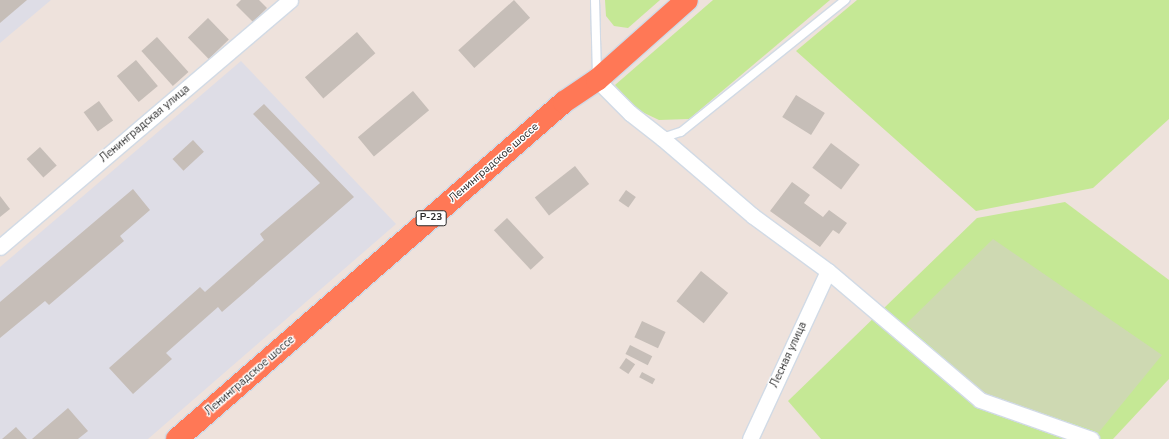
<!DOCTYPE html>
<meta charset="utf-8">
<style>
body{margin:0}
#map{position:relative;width:1169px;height:439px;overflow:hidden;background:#eee2dc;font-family:"Nunito Sans",sans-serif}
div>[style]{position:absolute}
.industrial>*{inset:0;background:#dedde6}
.green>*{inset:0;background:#c5e895}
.cemetery>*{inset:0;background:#ced9b2}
.building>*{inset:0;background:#c6beb8;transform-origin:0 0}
.roads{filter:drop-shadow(1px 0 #d1dae5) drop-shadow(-1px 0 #d1dae5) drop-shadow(0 1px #d1dae5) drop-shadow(0 -1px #d1dae5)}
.lane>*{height:8px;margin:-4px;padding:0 4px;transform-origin:4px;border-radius:4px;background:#fff}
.street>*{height:15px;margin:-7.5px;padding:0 7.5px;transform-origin:7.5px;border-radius:7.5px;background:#fff}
.highway>*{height:22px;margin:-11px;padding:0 11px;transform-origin:11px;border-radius:11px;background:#ff7856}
span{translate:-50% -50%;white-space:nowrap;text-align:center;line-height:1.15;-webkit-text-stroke:3px #fff;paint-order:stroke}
.shield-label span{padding:1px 3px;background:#fff;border:1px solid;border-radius:3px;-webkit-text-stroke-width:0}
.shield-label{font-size:10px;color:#2b2b2b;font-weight:700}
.street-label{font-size:11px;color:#2b2b2b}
</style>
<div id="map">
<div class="industrial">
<div style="clip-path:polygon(0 0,51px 0,0 43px)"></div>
<div style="clip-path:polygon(241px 61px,396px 224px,148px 439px,0 439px,0 267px)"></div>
</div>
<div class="green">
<div style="clip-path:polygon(605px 0,660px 0,628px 28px,614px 26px,606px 16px)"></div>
<div style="clip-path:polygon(713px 0,830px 0,689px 119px,659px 120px,638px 110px,615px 85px)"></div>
<div style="clip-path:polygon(857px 0,1169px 0,1169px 119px,1093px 188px,976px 211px,796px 51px)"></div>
<div style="clip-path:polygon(1065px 202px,1169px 280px,1169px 379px,1113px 439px,821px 439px,788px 401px,977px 218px)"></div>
</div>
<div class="cemetery">
<div style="clip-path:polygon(993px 239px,1162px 355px,1099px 432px,985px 394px,906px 324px)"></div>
</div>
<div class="building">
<div style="clip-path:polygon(0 0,27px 0,0 23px)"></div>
<div style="clip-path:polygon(241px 0,259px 0,267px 8px,253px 22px,236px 5px)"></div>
<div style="left:514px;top:0;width:24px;height:75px;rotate:48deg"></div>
<div style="left:208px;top:18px;width:30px;height:28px;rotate:46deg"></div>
<div style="left:357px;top:32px;width:28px;height:69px;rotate:49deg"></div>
<div style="left:157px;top:37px;width:47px;height:21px;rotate:48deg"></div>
<div style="left:136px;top:60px;width:34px;height:25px;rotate:50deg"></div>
<div style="left:413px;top:91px;width:25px;height:72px;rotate:50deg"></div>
<div style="left:796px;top:95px;width:34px;height:26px;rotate:32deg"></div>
<div style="left:99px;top:101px;width:24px;height:19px;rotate:54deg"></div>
<div style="clip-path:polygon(264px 104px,354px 197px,222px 312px,218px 307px,166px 353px,172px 359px,133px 394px,109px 368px,200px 287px,205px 292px,264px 240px,260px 234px,320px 183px,253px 114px)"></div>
<div style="left:193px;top:140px;width:16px;height:28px;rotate:47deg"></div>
<div style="left:831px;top:143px;width:36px;height:31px;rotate:37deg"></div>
<div style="left:40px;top:147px;width:25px;height:18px;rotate:48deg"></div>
<div style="left:575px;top:166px;width:23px;height:51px;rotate:52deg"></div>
<div style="clip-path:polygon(792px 182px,810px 195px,804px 203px,823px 217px,829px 210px,847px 223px,839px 234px,833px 230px,820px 247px,770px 211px)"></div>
<div style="clip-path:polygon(133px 189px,150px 210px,120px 236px,124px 241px,49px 305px,45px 301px,0 338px,0 302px)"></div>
<div style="left:626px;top:190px;width:12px;height:13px;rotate:35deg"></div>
<div style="clip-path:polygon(0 196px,10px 209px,0 217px)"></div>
<div style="left:507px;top:218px;width:54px;height:18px;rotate:47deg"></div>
<div style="left:701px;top:271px;width:35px;height:39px;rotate:39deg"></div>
<div style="left:642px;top:321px;width:26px;height:18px;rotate:25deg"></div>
<div style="left:630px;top:345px;width:25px;height:10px;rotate:27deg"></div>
<div style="left:626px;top:358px;width:11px;height:12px;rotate:34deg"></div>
<div style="left:642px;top:372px;width:15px;height:6px;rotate:28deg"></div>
<div style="clip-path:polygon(68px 408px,88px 431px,78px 439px,32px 439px)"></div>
<div style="clip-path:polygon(16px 427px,27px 439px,2px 439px)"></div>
</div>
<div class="roads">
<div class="lane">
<div style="left:595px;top:0;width:75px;rotate:88.5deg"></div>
<div style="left:662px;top:138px;width:20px;rotate:-18deg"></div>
<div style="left:681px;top:132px;width:211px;rotate:-38.8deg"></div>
</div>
<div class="street">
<div style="left:597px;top:80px;width:47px;rotate:45deg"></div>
<div style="left:630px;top:113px;width:41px;rotate:38deg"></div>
<div style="left:662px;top:138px;width:120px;rotate:40.6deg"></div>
<div style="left:753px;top:216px;width:93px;rotate:36.3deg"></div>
<div style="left:828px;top:271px;width:199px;rotate:40.3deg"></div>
<div style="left:980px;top:400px;width:118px;rotate:19.4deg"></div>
<div style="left:0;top:247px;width:381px;rotate:-40.4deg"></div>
<div style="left:750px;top:439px;width:185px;rotate:-65.1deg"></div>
</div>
<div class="highway">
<div style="left:177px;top:439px;width:513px;rotate:-41.05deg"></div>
<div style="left:564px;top:102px;width:40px;rotate:-34deg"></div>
<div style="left:597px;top:80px;width:120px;rotate:-41.6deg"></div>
</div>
</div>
<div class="shield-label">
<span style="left:431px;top:218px">Р-23</span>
</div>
<div class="street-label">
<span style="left:145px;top:124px;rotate:-40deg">Ленинградская улица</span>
<span style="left:494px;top:163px;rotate:-41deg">Ленинградское шоссе</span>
<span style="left:789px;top:355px;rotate:-65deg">Лесная улица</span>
<span style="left:250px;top:376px;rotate:-41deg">Ленинградское шоссе</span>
</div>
</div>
